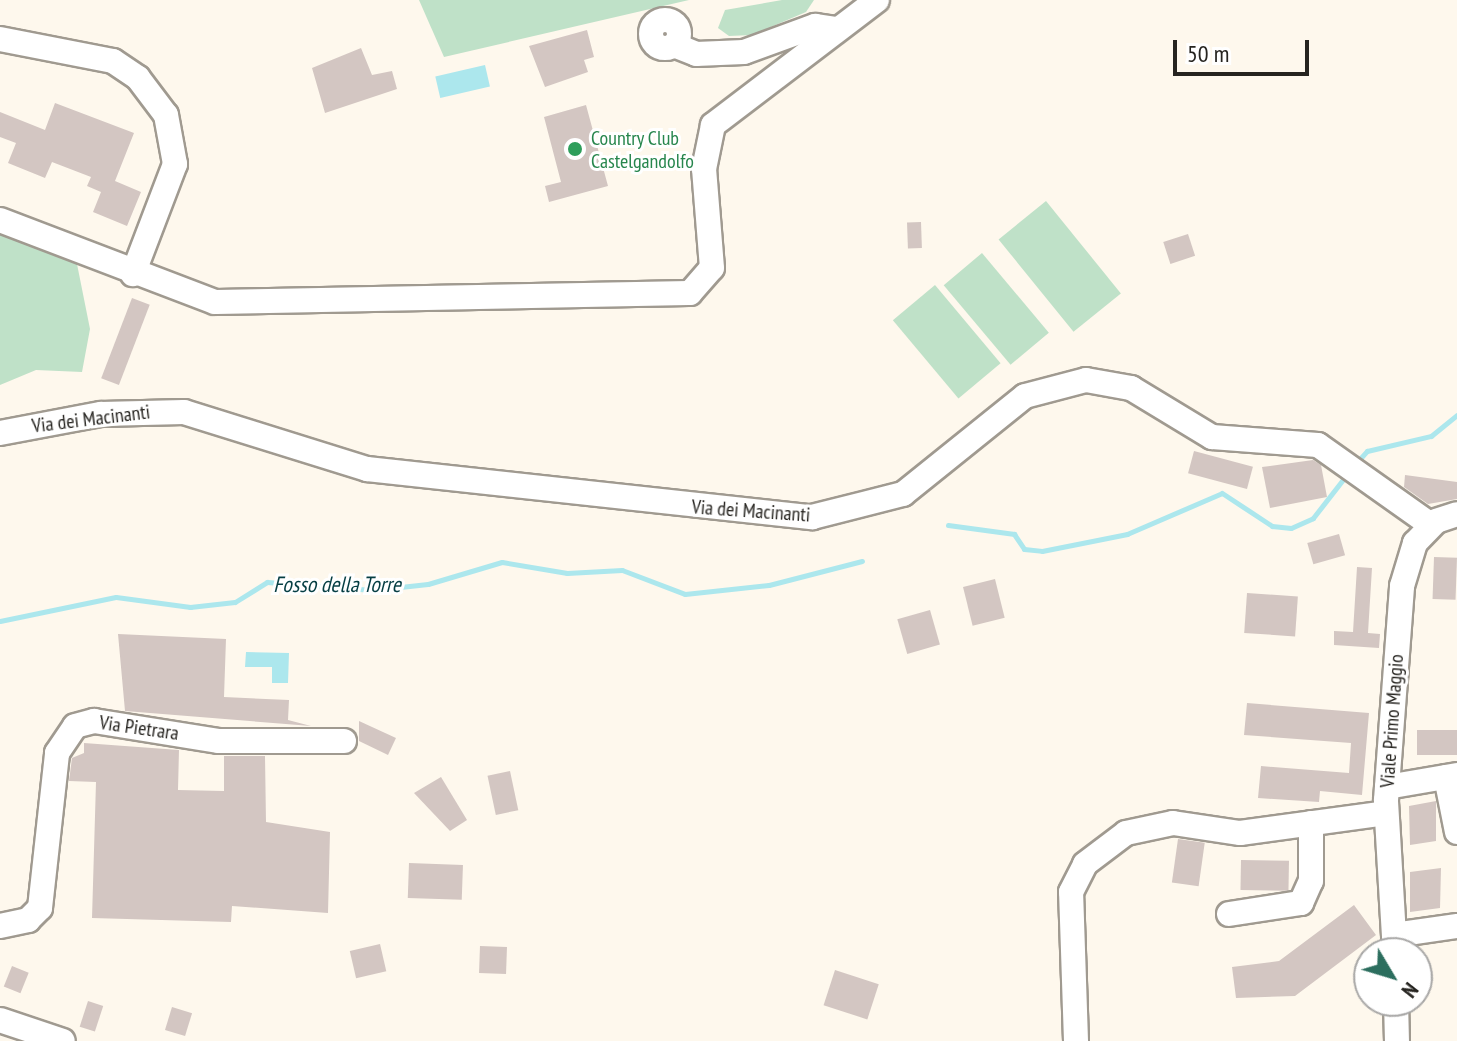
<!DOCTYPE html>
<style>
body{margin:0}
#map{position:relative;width:1457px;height:1041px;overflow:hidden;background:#fef8ed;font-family:"PT Sans Narrow",sans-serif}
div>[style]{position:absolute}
.green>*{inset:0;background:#bfe1c8;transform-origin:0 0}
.water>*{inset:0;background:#ace7ed;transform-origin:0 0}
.stream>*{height:5px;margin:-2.5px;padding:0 2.5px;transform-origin:2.5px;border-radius:2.5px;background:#ace7ed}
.building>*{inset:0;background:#d3c6c2;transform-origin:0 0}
.roads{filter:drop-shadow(2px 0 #a09a90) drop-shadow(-2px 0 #a09a90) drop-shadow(0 2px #a09a90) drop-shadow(0 -2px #a09a90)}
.minor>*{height:24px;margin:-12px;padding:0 12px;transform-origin:12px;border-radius:12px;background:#fff}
.minor>.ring{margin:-12px;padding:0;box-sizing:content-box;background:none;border:24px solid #fff;border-radius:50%}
.dots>*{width:22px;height:22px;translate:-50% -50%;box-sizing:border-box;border:4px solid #fff;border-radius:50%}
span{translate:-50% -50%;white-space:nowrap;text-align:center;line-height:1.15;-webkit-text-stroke:6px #fff;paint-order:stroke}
.leisure-label{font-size:20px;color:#27864d}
.left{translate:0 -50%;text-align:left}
.street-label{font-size:20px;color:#262420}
.water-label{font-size:22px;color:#063e43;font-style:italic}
.north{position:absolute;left:1353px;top:937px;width:80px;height:80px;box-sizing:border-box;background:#fff;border:2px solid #a8a7a6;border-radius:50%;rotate:128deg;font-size:22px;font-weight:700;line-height:32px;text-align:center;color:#262420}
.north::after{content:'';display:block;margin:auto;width:28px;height:36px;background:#2c6e5e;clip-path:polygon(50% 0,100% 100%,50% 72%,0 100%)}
.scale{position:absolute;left:1173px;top:40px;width:136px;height:36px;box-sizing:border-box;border:4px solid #262420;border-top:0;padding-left:10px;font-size:24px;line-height:28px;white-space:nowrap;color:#262420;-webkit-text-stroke:6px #fff;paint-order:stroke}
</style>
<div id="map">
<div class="green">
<div style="clip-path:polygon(419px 0,689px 0,444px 57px)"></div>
<div style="clip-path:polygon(782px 0,814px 0,806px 12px,752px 35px,729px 36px,718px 28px,725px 10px)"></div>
<div style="left:1046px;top:201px;width:119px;height:61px;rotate:51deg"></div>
<div style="clip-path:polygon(0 229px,76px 259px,90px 329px,82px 372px,36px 370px,0 385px)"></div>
<div style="left:982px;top:253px;width:104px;height:50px;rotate:50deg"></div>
<div style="left:935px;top:285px;width:102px;height:55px;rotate:50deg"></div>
</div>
<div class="water">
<div style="left:485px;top:65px;width:22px;height:51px;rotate:77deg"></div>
<div style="clip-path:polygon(246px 652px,289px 653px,288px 683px,272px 683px,272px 667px,245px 667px)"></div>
</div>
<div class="stream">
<div style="left:1357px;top:462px;width:15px;rotate:-48deg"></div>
<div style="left:1367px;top:451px;width:66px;rotate:-13.2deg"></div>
<div style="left:1431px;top:436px;width:33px;rotate:-39deg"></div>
<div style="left:948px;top:525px;width:67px;rotate:7.8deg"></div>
<div style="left:1014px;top:534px;width:18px;rotate:56deg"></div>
<div style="left:1024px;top:549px;width:18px;rotate:6deg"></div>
<div style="left:1042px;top:551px;width:87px;rotate:-11.3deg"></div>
<div style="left:1127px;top:534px;width:103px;rotate:-23.3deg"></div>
<div style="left:1222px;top:493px;width:60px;rotate:33.4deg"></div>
<div style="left:1272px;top:526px;width:19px;rotate:6deg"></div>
<div style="left:1291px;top:528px;width:24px;rotate:-24deg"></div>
<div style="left:1313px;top:518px;width:57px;rotate:-52.1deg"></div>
<div style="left:0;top:621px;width:118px;rotate:-11.7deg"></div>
<div style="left:116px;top:597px;width:75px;rotate:7.7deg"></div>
<div style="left:190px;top:607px;width:45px;rotate:-6.3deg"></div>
<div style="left:235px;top:602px;width:38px;rotate:-32deg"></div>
<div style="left:267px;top:582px;width:106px;rotate:4.3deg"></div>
<div style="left:373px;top:590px;width:55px;rotate:-6.2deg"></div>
<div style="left:428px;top:584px;width:77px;rotate:-16.6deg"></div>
<div style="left:502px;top:562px;width:66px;rotate:9.6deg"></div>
<div style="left:567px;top:573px;width:55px;rotate:-3.1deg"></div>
<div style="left:622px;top:570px;width:67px;rotate:20.9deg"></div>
<div style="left:685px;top:594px;width:84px;rotate:-6.1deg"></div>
<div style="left:769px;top:585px;width:96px;rotate:-14.5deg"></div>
</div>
<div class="building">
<div style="clip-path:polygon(587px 30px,594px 57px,584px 60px,588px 72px,545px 87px,529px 46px)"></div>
<div style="clip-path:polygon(361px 48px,372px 75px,392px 71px,397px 89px,325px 113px,312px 68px)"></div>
<div style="clip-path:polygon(55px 103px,134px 133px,115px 181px,141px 192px,127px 226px,93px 212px,101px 192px,87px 186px,91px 177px,52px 162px,45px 178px,8px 163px,16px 143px,0 137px,0 112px,45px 130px)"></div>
<div style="clip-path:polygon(586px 105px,608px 186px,549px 202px,545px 186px,561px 182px,544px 117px)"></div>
<div style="left:921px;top:222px;width:26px;height:14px;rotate:88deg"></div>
<div style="left:1188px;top:234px;width:23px;height:26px;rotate:72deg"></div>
<div style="left:132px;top:298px;width:19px;height:86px;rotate:21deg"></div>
<div style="left:1194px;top:451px;width:61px;height:23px;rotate:15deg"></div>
<div style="clip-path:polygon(1313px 460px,1321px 465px,1327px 497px,1270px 508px,1262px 467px)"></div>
<div style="clip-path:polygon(1405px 475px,1457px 482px,1457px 499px,1428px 504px,1404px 487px)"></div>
<div style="left:1339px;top:534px;width:22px;height:33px;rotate:74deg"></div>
<div style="left:1434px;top:557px;width:23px;height:42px;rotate:2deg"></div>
<div style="clip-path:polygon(1357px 567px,1372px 568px,1368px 633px,1380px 634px,1379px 648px,1334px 645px,1334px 631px,1353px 632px)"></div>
<div style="left:995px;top:579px;width:40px;height:33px;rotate:76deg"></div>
<div style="left:1247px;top:593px;width:51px;height:40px;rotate:4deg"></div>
<div style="left:930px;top:610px;width:36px;height:34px;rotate:74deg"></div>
<div style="clip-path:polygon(118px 634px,226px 639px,224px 697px,289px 700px,288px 720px,311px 726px,125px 711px)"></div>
<div style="clip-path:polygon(1247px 703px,1369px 713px,1362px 795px,1320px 791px,1319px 802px,1258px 798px,1261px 766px,1349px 773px,1351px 743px,1244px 735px)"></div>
<div style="clip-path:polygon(359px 721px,396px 738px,388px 755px,359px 741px)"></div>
<div style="left:1457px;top:730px;width:25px;height:40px;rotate:90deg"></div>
<div style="clip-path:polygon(84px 743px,179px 750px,178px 790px,224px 791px,224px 756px,265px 756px,266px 822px,330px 832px,328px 913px,232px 906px,231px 922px,92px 918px,96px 782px,69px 781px,72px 758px,84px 753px)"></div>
<div style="left:510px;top:771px;width:40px;height:23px;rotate:78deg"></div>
<div style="clip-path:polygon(441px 777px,467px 820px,450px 831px,414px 793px)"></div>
<div style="clip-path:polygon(1436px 801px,1436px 841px,1410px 845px,1409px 806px)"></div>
<div style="left:1178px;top:839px;width:27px;height:44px;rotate:8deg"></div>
<div style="left:1241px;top:860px;width:48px;height:30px;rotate:1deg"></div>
<div style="left:409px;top:863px;width:54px;height:35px;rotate:2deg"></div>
<div style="clip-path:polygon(1441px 868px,1440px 908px,1410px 912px,1410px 872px)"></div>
<div style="clip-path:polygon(1354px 905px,1376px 935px,1295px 996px,1236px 998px,1232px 967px,1279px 961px)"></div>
<div style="left:380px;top:944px;width:28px;height:31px;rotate:77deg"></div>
<div style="left:480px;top:946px;width:27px;height:27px;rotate:2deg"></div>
<div style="left:12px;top:966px;width:18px;height:22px;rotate:22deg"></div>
<div style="left:835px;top:970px;width:46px;height:37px;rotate:18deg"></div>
<div style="left:88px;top:1001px;width:16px;height:27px;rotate:18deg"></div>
<div style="left:172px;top:1007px;width:21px;height:24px;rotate:17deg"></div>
</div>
<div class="roads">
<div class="minor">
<div class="ring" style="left:651px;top:20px;width:4px;height:4px"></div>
<div style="left:0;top:39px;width:115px;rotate:11deg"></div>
<div style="left:113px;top:61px;width:30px;rotate:34deg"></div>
<div style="left:138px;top:78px;width:46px;rotate:52.9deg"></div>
<div style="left:166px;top:115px;width:50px;rotate:79.6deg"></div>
<div style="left:175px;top:164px;width:118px;rotate:110.9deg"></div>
<div style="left:674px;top:45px;width:24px;rotate:22deg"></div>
<div style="left:696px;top:54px;width:48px;rotate:-2.4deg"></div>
<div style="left:744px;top:52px;width:76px;rotate:-20.1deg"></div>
<div style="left:815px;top:26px;width:22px;rotate:8deg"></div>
<div style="left:0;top:220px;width:230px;rotate:20.9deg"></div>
<div style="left:215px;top:302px;width:475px;rotate:-1.1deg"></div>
<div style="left:690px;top:293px;width:33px;rotate:-49deg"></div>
<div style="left:712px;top:268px;width:99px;rotate:-94.6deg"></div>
<div style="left:704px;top:169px;width:45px;rotate:-78.4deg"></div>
<div style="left:713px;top:125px;width:206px;rotate:-37.3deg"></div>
<div style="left:0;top:433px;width:103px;rotate:-10.7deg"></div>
<div style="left:101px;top:414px;width:83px;rotate:-1.4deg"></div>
<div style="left:184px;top:412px;width:192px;rotate:17.3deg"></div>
<div style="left:367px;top:469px;width:448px;rotate:6.2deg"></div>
<div style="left:812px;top:517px;width:94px;rotate:-14.2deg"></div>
<div style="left:903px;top:494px;width:156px;rotate:-38.8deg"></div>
<div style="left:1025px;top:396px;width:63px;rotate:-14.7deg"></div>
<div style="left:1086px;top:380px;width:46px;rotate:10.1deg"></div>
<div style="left:1131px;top:388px;width:95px;rotate:31.2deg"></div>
<div style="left:1212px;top:437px;width:106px;rotate:4.3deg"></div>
<div style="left:1318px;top:445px;width:138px;rotate:35.3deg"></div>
<div style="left:1446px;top:777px;width:56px;rotate:78.7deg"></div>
<div style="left:1387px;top:787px;width:71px;rotate:-9.7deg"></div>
<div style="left:1229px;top:914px;width:73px;rotate:-8.7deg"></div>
<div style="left:1301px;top:903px;width:24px;rotate:-66deg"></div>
<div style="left:1311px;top:881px;width:58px;rotate:-90deg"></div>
<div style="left:0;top:926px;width:29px;rotate:-12deg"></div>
<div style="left:28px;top:920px;width:17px;rotate:-45deg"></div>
<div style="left:40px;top:908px;width:156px;rotate:-83.7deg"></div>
<div style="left:57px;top:753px;width:32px;rotate:-56deg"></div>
<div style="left:75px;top:726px;width:20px;rotate:-15deg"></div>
<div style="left:94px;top:721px;width:127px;rotate:9.1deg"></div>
<div style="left:219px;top:741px;width:125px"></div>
<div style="left:1394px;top:935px;width:64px;rotate:-8.1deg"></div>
<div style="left:1395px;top:953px;width:153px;rotate:-93.4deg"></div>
<div style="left:1386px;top:800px;width:215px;rotate:-85.7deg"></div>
<div style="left:1402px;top:586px;width:45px;rotate:-73.2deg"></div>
<div style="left:1415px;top:543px;width:30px;rotate:-46deg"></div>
<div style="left:1436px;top:521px;width:22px;rotate:-18deg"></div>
<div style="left:1396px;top:1001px;width:40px;rotate:88.6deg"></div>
<div style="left:0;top:1020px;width:66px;rotate:18.4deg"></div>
<div style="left:1076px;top:1041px;width:149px;rotate:-91.9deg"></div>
<div style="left:1071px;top:892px;width:31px;rotate:-63deg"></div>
<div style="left:1085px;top:864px;width:51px;rotate:-37.1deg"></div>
<div style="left:1126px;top:833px;width:48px;rotate:-12deg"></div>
<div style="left:1173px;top:823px;width:68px;rotate:8.5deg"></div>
<div style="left:1240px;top:833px;width:147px;rotate:-7.8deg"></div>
</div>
</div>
<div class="dots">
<div style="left:575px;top:149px;background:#2e9e5b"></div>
</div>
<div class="leisure-label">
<span class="left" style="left:591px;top:150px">Country Club<br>Castelgandolfo</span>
</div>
<div class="street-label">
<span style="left:91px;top:419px;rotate:-7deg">Via dei Macinanti</span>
<span style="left:751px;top:511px;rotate:4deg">Via dei Macinanti</span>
<span style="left:1392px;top:721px;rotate:-86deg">Viale Primo Maggio</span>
<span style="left:139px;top:728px;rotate:8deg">Via Pietrara</span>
</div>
<div class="water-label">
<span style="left:337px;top:585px">Fosso della Torre</span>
</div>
<div class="north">N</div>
<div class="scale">50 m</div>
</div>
